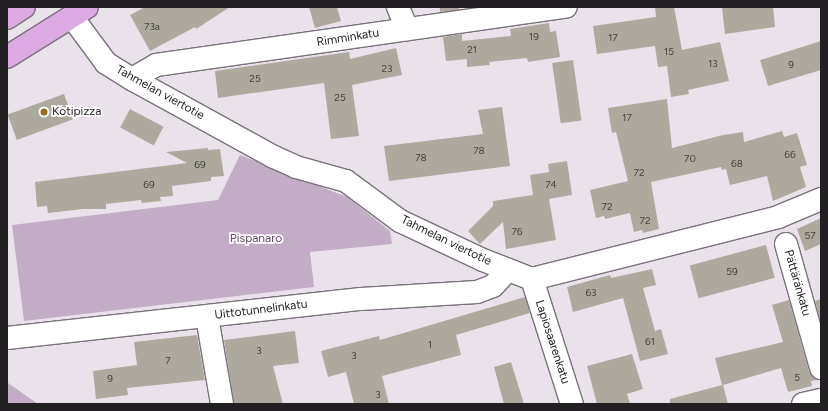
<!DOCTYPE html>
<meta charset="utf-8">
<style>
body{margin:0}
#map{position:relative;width:828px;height:411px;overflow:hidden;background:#eae2eb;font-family:Figtree,sans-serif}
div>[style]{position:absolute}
.green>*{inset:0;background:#c3adc6}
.building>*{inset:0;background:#aea99e;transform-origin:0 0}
.roads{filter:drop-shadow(1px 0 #7a727b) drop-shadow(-1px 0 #7a727b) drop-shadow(0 1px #7a727b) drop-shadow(0 -1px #7a727b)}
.minor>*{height:22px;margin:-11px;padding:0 11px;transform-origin:11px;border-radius:11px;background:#fff}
.major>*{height:22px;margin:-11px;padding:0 11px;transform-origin:11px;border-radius:11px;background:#dca9e2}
.dots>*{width:11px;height:11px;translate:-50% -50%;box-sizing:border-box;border:2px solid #fff;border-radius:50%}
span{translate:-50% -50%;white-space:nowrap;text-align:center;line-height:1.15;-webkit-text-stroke:3.5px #fff;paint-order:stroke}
.number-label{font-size:10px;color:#454241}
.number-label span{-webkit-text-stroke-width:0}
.street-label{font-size:12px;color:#221f22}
.poi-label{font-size:12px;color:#221f22}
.left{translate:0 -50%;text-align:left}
.park-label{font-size:12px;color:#6a476f}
.frame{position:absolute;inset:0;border:8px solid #221f22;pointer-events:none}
</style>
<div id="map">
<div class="green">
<div style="clip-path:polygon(240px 155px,347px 197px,390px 231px,392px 244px,310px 252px,314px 287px,24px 321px,12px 225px,218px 200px)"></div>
<div style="clip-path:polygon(7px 382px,8px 383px,38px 404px,7px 404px)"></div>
</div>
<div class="building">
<div style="clip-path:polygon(145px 7px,230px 7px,196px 29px,195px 27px,150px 51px,130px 15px)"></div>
<div style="clip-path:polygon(309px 7px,337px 7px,341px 21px,315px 28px)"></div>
<div style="clip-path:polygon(440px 7px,459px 7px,459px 10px,440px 12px)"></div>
<div style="clip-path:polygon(655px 7px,674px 7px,682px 50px,720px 42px,729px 81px,688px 90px,689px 94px,671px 97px,667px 66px,658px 67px,655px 46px,597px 54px,593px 26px,656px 17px)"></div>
<div style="clip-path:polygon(722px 7px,773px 7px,775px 27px,725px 34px)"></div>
<div style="clip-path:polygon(549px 23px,550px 32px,556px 31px,560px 57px,528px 62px,527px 58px,489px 62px,490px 65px,467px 67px,467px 59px,446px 61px,443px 37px,462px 34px,462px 41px,511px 36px,510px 29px)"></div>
<div style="clip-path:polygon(821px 41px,821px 70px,768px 86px,760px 60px)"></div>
<div style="clip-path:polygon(396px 48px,402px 75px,352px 85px,359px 136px,331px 139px,324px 83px,218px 98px,215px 71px,349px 52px,350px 59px)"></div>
<div style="left:573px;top:60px;width:61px;height:21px;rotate:82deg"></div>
<div style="left:64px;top:94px;width:27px;height:60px;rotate:70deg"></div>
<div style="clip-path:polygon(667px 99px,672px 148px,723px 135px,743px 132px,744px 142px,782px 131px,784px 137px,797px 133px,807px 165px,800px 167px,806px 187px,773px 201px,767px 176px,730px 185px,726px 169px,722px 170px,721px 167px,651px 182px,659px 229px,643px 233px,642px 230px,634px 232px,630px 213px,605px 219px,604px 216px,596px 218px,590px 190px,628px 181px,616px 132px,612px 133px,608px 108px)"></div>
<div style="clip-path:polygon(502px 107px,510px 166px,389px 181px,384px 146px,483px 134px,478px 110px)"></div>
<div style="left:130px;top:109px;width:38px;height:21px;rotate:28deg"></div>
<div style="clip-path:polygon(208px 148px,208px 150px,220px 149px,224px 176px,211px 177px,211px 181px,172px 186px,173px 196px,160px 197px,161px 201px,142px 203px,141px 200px,106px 204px,106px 209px,83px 209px,48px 213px,47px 206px,37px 207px,35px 182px,187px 163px,166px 152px)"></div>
<div style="clip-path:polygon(567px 161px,572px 195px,549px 199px,556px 240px,506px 249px,503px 222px,480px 244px,468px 231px,493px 206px,493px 201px,533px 195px,530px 175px,549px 172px,548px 164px)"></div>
<div style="clip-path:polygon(821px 218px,821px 244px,805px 251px,797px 229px)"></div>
<div style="left:766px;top:245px;width:34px;height:79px;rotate:75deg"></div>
<div style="clip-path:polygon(652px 269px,656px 285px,643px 288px,655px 331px,661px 329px,668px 354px,640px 361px,623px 298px,573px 312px,567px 287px,610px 275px,611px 278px)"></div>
<div style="clip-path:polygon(525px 297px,530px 313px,456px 335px,461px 355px,382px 376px,389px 404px,354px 404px,346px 372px,328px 377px,321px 351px,379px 336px,380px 340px)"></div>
<div style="clip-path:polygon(821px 299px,821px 322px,815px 301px)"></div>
<div style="clip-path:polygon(789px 300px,809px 371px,817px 380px,811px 381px,812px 386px,788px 392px,781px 368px,723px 385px,728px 404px,670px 404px,670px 399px,722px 385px,715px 358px,783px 342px,772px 305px)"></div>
<div style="clip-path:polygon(295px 331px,299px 363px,273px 366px,283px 404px,234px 404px,224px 340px)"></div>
<div style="clip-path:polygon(197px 335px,205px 380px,127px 388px,128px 395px,96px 399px,93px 371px,137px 365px,134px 342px)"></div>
<div style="clip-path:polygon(632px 354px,643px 389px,627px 394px,630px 404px,597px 404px,587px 366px)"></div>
<div style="clip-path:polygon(511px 362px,524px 404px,504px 404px,494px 367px)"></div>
</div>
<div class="roads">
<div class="minor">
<div style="left:398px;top:7px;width:24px;rotate:68deg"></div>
<div style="left:72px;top:17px;width:57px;rotate:53.5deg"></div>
<div style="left:106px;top:63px;width:31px;rotate:32deg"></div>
<div style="left:132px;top:79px;width:162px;rotate:28.8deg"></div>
<div style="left:274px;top:157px;width:24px;rotate:24deg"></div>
<div style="left:296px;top:167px;width:52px;rotate:15.6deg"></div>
<div style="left:346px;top:181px;width:67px;rotate:36.5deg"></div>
<div style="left:400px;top:221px;width:92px;rotate:25.2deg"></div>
<div style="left:483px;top:260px;width:53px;rotate:21.2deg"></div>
<div style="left:532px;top:279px;width:254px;rotate:-14.1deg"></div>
<div style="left:778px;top:217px;width:47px;rotate:-22.7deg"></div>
<div style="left:132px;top:79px;width:28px;rotate:-30deg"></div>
<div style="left:156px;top:65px;width:414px;rotate:-8.1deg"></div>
<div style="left:786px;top:244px;width:129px;rotate:74.2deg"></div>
<div style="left:532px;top:279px;width:131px;rotate:72.3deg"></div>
<div style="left:207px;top:317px;width:88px;rotate:80.2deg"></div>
<div style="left:7px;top:338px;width:356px;rotate:-6.3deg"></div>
<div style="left:361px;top:299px;width:116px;rotate:-3.5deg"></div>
<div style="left:477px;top:292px;width:17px;rotate:-21deg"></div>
<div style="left:493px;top:286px;width:22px;rotate:-47deg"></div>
<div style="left:803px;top:404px;width:18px;rotate:-13deg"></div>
</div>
<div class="major">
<div style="left:7px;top:18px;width:20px;rotate:-33deg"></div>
<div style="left:7px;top:57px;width:94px;rotate:-32deg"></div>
</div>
</div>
<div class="dots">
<div style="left:44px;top:112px;background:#936e16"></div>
</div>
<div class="number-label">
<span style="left:152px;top:27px">73a</span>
<span style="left:534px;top:37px">19</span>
<span style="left:613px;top:38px">17</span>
<span style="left:472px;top:50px">21</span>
<span style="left:669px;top:52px">15</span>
<span style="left:713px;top:64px">13</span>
<span style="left:791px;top:65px">9</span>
<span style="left:387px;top:69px">23</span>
<span style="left:255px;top:79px">25</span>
<span style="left:340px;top:98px">25</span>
<span style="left:627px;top:118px">17</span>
<span style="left:479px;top:151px">78</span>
<span style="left:790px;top:155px">66</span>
<span style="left:421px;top:158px">78</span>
<span style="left:690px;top:159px">70</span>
<span style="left:737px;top:164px">68</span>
<span style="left:200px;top:165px">69</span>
<span style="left:639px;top:173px">72</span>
<span style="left:149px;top:185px">69</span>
<span style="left:551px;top:185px">74</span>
<span style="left:607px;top:207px">72</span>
<span style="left:645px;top:221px">72</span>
<span style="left:517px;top:232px">76</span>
<span style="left:810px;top:236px">57</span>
<span style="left:732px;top:272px">59</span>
<span style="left:591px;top:293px">63</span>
<span style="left:650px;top:342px">61</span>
<span style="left:430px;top:345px">1</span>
<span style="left:259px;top:351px">3</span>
<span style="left:354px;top:356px">3</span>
<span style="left:168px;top:361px">7</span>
<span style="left:797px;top:378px">5</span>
<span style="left:110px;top:379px">9</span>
<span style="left:378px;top:395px">3</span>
</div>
<div class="street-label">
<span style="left:348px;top:38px;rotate:-9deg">Rimminkatu</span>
<span style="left:160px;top:93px;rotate:29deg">Tahmelan viertotie</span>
<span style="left:446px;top:241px;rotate:26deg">Tahmelan viertotie</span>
<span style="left:797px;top:283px;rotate:74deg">Pättäränkatu</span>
<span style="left:261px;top:310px;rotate:-7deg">Uittotunnelinkatu</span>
<span style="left:552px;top:342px;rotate:72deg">Lapiosaarenkatu</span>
</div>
<div class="poi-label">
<span class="left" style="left:52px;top:112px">Kotipizza</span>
</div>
<div class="park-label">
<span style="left:256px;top:239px">Pispanaro</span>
</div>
<div class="frame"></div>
</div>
